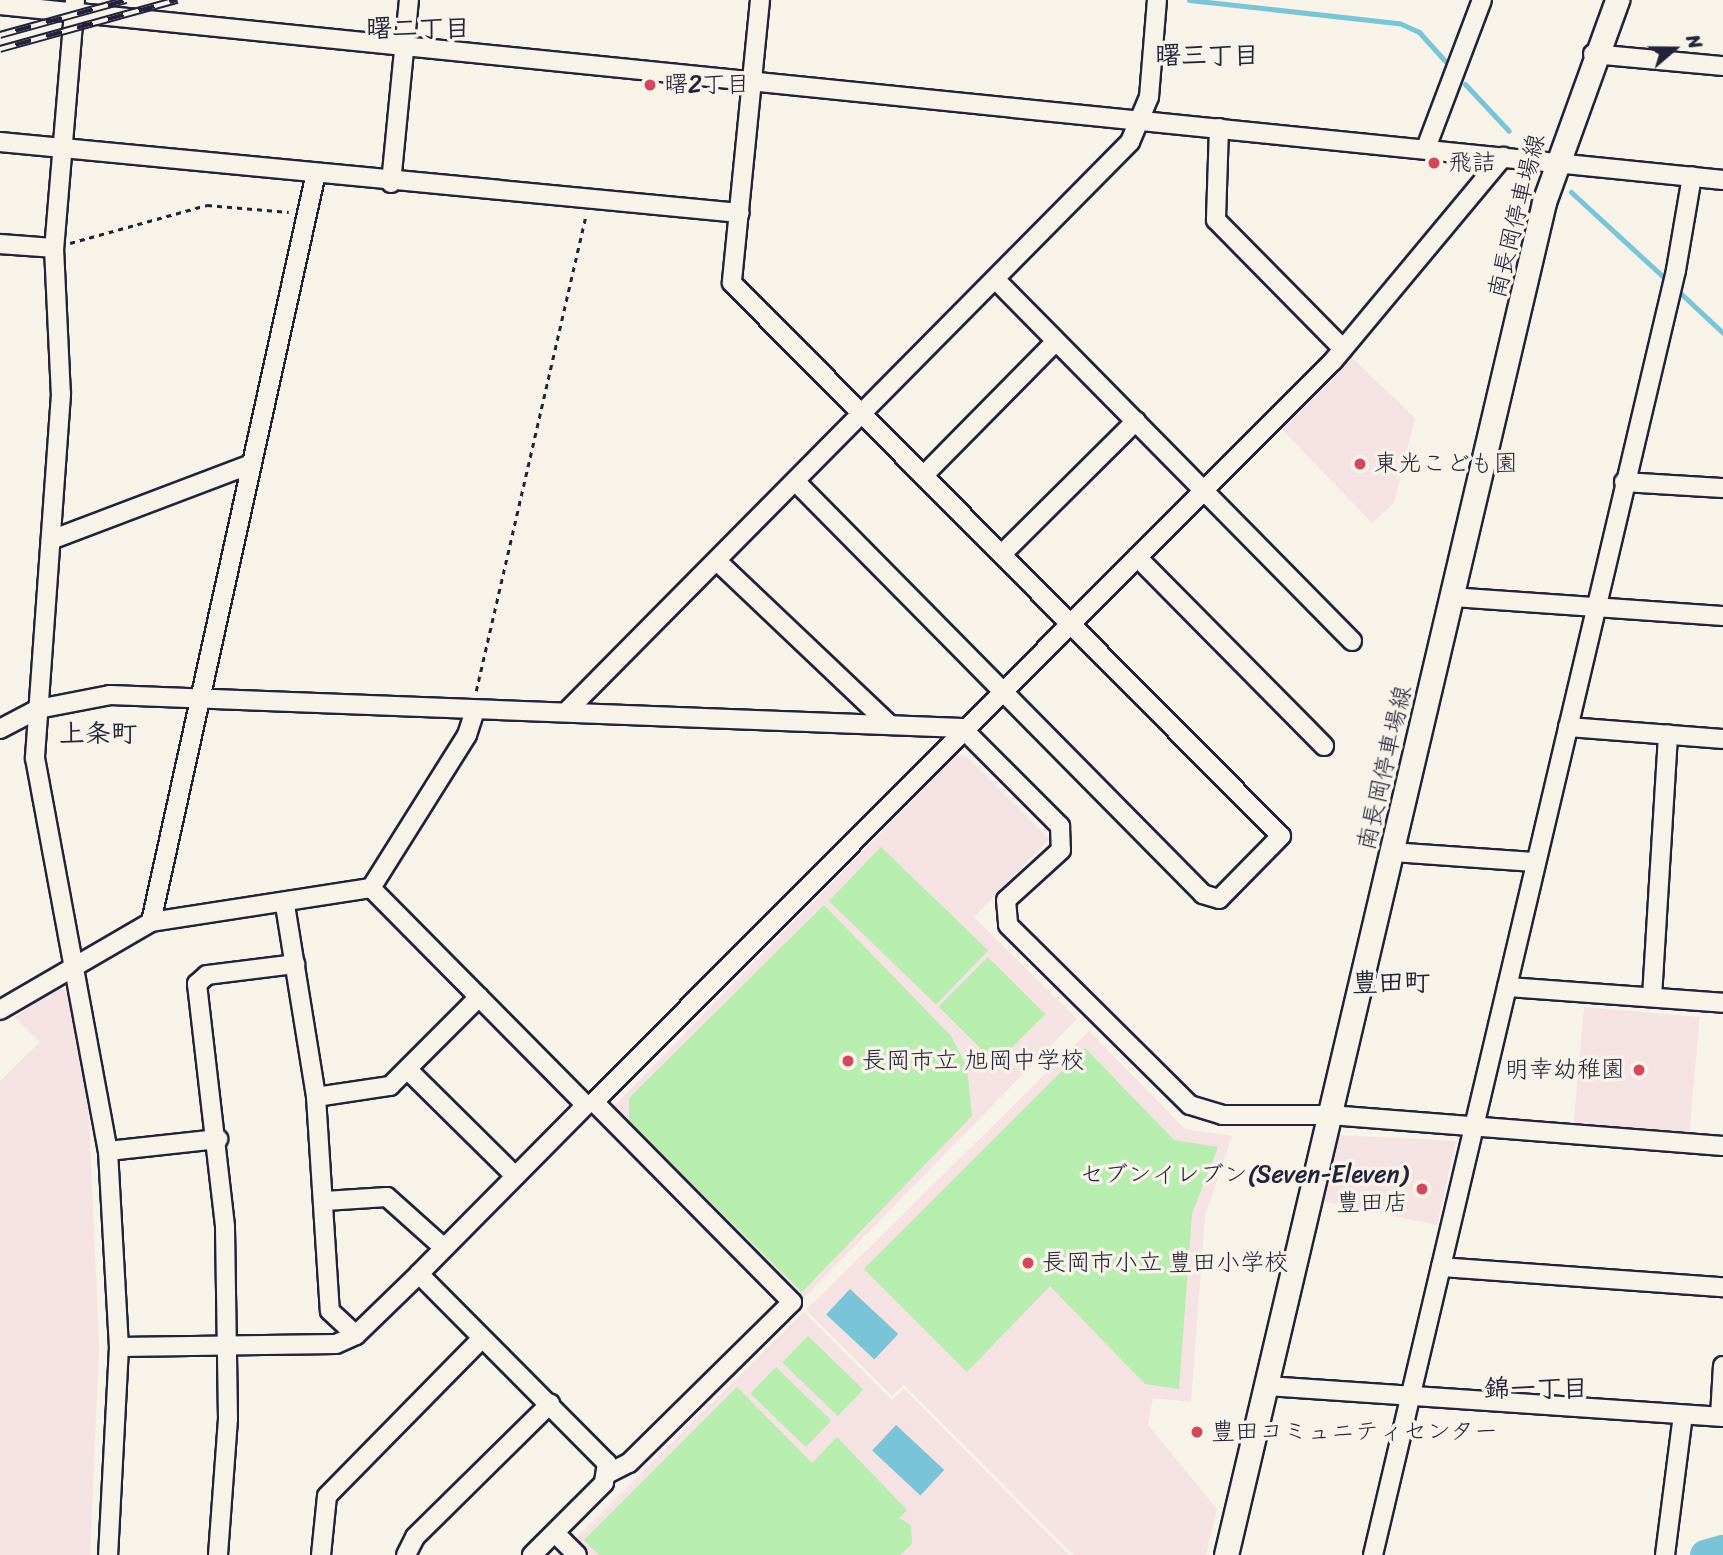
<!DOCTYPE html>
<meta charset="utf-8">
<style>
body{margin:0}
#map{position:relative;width:1723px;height:1555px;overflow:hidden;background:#f7f3e8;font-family:Sriracha,"Klee One",sans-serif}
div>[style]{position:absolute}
.built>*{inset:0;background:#f5e2e3;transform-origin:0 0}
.green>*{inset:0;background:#b7edaf;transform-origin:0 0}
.water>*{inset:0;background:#79c5d7;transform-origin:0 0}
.stream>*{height:5px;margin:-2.5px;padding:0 2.5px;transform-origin:2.5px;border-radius:2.5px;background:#79c5d7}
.river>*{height:30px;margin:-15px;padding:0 15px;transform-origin:15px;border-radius:15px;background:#79c5d7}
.path>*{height:2.5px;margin-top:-1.25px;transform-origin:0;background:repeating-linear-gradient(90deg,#22223b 0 5px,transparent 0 10px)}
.roads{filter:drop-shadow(2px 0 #22223b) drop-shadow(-2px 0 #22223b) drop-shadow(0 2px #22223b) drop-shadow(0 -2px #22223b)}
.minor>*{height:18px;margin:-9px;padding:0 9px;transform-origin:9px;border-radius:9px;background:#f7f3e8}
.major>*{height:23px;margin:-11.5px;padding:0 11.5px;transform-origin:11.5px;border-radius:11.5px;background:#f7f3e8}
.rail>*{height:8px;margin-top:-4px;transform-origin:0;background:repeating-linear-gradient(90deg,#f7f3e8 0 16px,#22223b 0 32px);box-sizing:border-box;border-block:2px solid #22223b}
.dots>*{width:19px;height:19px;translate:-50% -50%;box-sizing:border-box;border:4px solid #f7f3e8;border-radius:50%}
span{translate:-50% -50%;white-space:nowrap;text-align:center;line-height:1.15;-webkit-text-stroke:7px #f7f3e8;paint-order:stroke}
.poi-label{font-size:24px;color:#22223b}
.left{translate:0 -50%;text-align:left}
.right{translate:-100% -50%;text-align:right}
.street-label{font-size:24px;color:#22223b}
.neighbourhood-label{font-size:26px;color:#22223b;font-weight:700}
.north{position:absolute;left:1639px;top:14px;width:70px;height:70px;-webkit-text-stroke:5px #f7f3e8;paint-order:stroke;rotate:70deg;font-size:19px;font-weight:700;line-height:28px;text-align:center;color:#22223b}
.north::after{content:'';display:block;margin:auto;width:24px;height:32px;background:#22223b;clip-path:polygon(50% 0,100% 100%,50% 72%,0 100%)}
</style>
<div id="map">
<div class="built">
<div style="clip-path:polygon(1349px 355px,1415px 418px,1394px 503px,1372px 523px,1279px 426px)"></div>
<div style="clip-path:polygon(957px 755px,966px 756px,1049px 839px,974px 917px,1077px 1019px,802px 1300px,610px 1110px)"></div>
<div style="clip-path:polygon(57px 988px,69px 990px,73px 1002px,88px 1097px,99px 1347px,90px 1555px,0 1555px,0 1081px,40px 1042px,15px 1017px)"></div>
<div style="left:1584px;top:1007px;width:116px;height:117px;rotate:5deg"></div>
<div style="clip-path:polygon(1089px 1031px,1185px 1129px,1232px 1136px,1205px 1216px,1191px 1402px,1153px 1398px,1148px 1425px,1217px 1509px,1206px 1555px,1074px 1555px,904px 1385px,892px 1396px,806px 1310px)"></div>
<div style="clip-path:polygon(1337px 1135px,1456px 1141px,1437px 1225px,1322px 1201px)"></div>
<div style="clip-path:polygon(804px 1312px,892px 1400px,904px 1389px,1069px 1555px,590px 1555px,575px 1539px)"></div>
</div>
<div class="green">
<div style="left:881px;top:847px;width:149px;height:75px;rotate:44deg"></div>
<div style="clip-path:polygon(824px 905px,951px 1036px,967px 1067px,972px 1116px,802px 1292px,629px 1121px,629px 1098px)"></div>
<div style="left:988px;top:957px;width:81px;height:70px;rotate:45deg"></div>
<div style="clip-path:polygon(1085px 1048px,1174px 1140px,1218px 1147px,1192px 1214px,1179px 1389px,1145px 1384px,1050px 1286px,967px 1372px,864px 1269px)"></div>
<div style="left:808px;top:1336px;width:77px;height:37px;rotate:44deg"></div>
<div style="left:776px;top:1367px;width:77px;height:37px;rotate:44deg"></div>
<div style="clip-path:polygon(737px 1387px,812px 1463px,837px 1437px,907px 1510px,899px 1518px,911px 1525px,912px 1544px,900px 1555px,599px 1555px,584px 1540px)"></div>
</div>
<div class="water">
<div style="left:850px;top:1289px;width:66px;height:35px;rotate:43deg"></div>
<div style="left:896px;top:1425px;width:66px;height:35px;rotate:43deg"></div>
</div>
<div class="stream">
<div style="left:1189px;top:0;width:211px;rotate:6.3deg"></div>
<div style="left:1399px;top:23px;width:22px;rotate:24deg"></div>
<div style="left:1419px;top:32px;width:39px;rotate:48deg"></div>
<div style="left:1465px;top:84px;width:64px;rotate:46.9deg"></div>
<div style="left:1571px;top:192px;width:133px;rotate:42.6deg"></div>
<div style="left:1676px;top:289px;width:64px;rotate:43.1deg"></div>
</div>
<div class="river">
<div style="left:1705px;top:1555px;width:19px;rotate:-16deg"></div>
</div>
<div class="path">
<div style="left:70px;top:243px;width:142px;rotate:-15.5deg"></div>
<div style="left:207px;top:205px;width:82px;rotate:4.9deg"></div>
<div style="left:476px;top:691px;width:486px;rotate:-77deg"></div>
</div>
<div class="roads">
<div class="minor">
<div style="left:75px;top:0;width:249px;rotate:94.8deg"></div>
<div style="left:54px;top:248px;width:146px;rotate:87.3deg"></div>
<div style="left:61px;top:394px;width:365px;rotate:94.1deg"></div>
<div style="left:35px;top:758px;width:400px;rotate:79.5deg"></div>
<div style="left:108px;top:1151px;width:196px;rotate:86.8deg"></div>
<div style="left:119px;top:1347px;width:208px;rotate:93deg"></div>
<div style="left:760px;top:0;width:284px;rotate:95.7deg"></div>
<div style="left:732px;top:283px;width:779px;rotate:45.21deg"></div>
<div style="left:1281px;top:836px;width:88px;rotate:134.5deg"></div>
<div style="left:1219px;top:899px;width:17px;rotate:-163deg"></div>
<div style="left:1203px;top:894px;width:579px;rotate:-134.65deg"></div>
<div style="left:0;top:5px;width:1732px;rotate:5.8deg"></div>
<div style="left:1593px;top:54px;width:131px;rotate:5.3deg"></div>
<div style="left:1219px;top:128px;width:92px;rotate:91.9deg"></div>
<div style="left:1216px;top:220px;width:181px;rotate:45.4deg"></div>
<div style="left:0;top:142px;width:743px;rotate:5.48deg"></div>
<div style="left:1426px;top:148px;width:158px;rotate:-69.3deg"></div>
<div style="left:391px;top:183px;width:184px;rotate:-84.4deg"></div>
<div style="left:0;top:244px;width:54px;rotate:4.2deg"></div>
<div style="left:996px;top:280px;width:507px;rotate:45.4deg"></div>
<div style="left:926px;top:473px;width:185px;rotate:-45.4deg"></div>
<div style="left:1624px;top:482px;width:99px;rotate:3.5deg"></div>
<div style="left:51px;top:540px;width:214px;rotate:-20.8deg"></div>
<div style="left:1004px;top:552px;width:186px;rotate:-44.8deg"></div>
<div style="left:1137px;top:557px;width:266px;rotate:45.3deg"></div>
<div style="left:717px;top:561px;width:238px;rotate:43.5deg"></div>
<div style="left:1452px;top:597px;width:272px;rotate:4deg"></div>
<div style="left:566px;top:712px;width:802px;rotate:-45.3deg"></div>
<div style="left:1130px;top:142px;width:49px;rotate:-67.1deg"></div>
<div style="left:1149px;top:97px;width:97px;rotate:-85.3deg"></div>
<div style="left:1568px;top:727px;width:155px;rotate:4.4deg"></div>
<div style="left:0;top:729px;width:43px;rotate:-27.8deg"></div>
<div style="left:38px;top:709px;width:73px;rotate:-11deg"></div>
<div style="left:110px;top:695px;width:853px;rotate:2.22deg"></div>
<div style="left:962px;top:728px;width:139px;rotate:45deg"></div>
<div style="left:1060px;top:826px;width:24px;rotate:88deg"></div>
<div style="left:1061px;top:850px;width:74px;rotate:137.7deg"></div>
<div style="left:1006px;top:900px;width:25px;rotate:85deg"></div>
<div style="left:1008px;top:925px;width:256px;rotate:44.7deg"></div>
<div style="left:1190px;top:1105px;width:34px;rotate:17deg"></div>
<div style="left:1222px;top:1115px;width:108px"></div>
<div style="left:1330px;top:1115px;width:394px;rotate:4.5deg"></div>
<div style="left:1392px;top:852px;width:144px;rotate:4deg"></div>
<div style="left:371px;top:888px;width:305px;rotate:45.3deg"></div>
<div style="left:586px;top:1105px;width:238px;rotate:134.7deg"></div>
<div style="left:285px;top:905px;width:194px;rotate:80.8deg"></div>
<div style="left:316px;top:1097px;width:214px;rotate:86.3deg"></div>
<div style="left:330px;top:1311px;width:35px;rotate:43deg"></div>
<div style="left:151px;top:922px;width:767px;rotate:-77.58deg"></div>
<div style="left:1507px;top:987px;width:217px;rotate:4.2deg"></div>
<div style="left:1652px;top:997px;width:263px;rotate:-86.5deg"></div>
<div style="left:0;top:1010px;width:175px;rotate:-30.2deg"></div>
<div style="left:151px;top:922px;width:223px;rotate:-8.8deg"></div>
<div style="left:371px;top:888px;width:181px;rotate:-57.9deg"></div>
<div style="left:467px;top:735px;width:26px;rotate:-72deg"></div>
<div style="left:408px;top:1070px;width:151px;rotate:44.7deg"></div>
<div style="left:316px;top:1097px;width:75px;rotate:-8.5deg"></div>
<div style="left:390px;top:1086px;width:126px;rotate:-45deg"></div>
<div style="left:108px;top:1151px;width:111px;rotate:-6.2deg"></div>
<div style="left:325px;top:1201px;width:62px;rotate:-3.7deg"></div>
<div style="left:387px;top:1197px;width:75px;rotate:41.8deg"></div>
<div style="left:1441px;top:1267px;width:283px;rotate:4.1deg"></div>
<div style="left:119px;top:1347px;width:217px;rotate:-0.8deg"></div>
<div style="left:336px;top:1344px;width:22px;rotate:-24deg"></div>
<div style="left:356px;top:1335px;width:88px;rotate:-44.1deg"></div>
<div style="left:419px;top:1274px;width:267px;rotate:45.2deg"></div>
<div style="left:607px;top:1463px;width:20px;rotate:99deg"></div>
<div style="left:604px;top:1483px;width:102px;rotate:135deg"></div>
<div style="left:1267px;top:1386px;width:457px;rotate:3.9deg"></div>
<div style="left:1720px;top:1416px;width:50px;rotate:-86.6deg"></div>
<div style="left:609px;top:1473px;width:22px;rotate:-27deg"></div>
<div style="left:629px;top:1463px;width:229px;rotate:-44.6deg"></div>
<div style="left:792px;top:1302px;width:281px;rotate:-134.7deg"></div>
<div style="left:594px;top:1102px;width:1047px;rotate:-45.08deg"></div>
<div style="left:1333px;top:361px;width:266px;rotate:-50.2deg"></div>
<div style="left:555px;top:1533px;width:31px;rotate:45deg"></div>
<div style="left:218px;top:1555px;width:136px;rotate:-85.8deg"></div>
<div style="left:228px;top:1419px;width:193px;rotate:-90.9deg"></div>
<div style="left:225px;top:1226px;width:244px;rotate:-96.6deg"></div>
<div style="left:197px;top:984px;width:13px;rotate:-42deg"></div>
<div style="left:207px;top:975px;width:89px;rotate:-7.1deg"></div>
<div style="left:321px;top:1555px;width:59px;rotate:-84.2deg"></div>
<div style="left:327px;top:1496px;width:221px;rotate:-45.5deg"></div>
<div style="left:406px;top:1555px;width:20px;rotate:-63deg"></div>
<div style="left:415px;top:1537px;width:190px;rotate:-44.6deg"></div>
<div style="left:1373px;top:1555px;width:1320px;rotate:-76.73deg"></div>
<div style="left:1676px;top:270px;width:95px;rotate:-80.3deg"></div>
<div style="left:1665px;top:1555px;width:141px;rotate:-82.7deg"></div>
</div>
<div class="major">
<div style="left:1226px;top:1555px;width:1390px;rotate:-76.77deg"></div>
<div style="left:1544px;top:202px;width:215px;rotate:-70.1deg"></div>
</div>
</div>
<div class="rail">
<div style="left:0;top:35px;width:131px;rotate:-15.5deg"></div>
<div style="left:0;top:49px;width:184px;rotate:-15.5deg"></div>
</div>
<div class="dots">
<div style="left:650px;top:85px;background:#d1495b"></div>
<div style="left:1434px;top:163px;background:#d1495b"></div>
<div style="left:1360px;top:464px;background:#d1495b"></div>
<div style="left:848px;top:1061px;background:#d1495b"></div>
<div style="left:1639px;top:1070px;background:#d1495b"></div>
<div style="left:1422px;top:1189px;background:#d1495b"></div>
<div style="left:1028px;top:1263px;background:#d1495b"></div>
<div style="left:1197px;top:1432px;background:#d1495b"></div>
</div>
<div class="poi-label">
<span class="left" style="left:664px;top:85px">曙2丁目</span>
<span class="left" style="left:1448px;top:163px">飛詰</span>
<span class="left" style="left:1374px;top:464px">東光こども園</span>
<span class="left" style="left:862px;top:1061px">長岡市立 旭岡中学校</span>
<span class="right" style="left:1625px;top:1070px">明幸幼稚園</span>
<span class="right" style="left:1408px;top:1189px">セブンイレブン(Seven-Eleven)<br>豊田店</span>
<span class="left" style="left:1042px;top:1263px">長岡市小立 豊田小学校</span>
<span class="left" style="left:1211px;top:1432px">豊田コミュニティセンター</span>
</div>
<div class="street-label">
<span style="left:1517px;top:216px;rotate:-76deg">南長岡停車場線</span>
<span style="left:1385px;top:768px;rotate:-77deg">南長岡停車場線</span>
</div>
<div class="neighbourhood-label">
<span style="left:418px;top:29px">曙二丁目</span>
<span style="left:1207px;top:56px">曙三丁目</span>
<span style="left:98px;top:734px">上条町</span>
<span style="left:1391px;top:983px">豊田町</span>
<span style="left:1536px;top:1389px">錦一丁目</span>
</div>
<div class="north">N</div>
</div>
